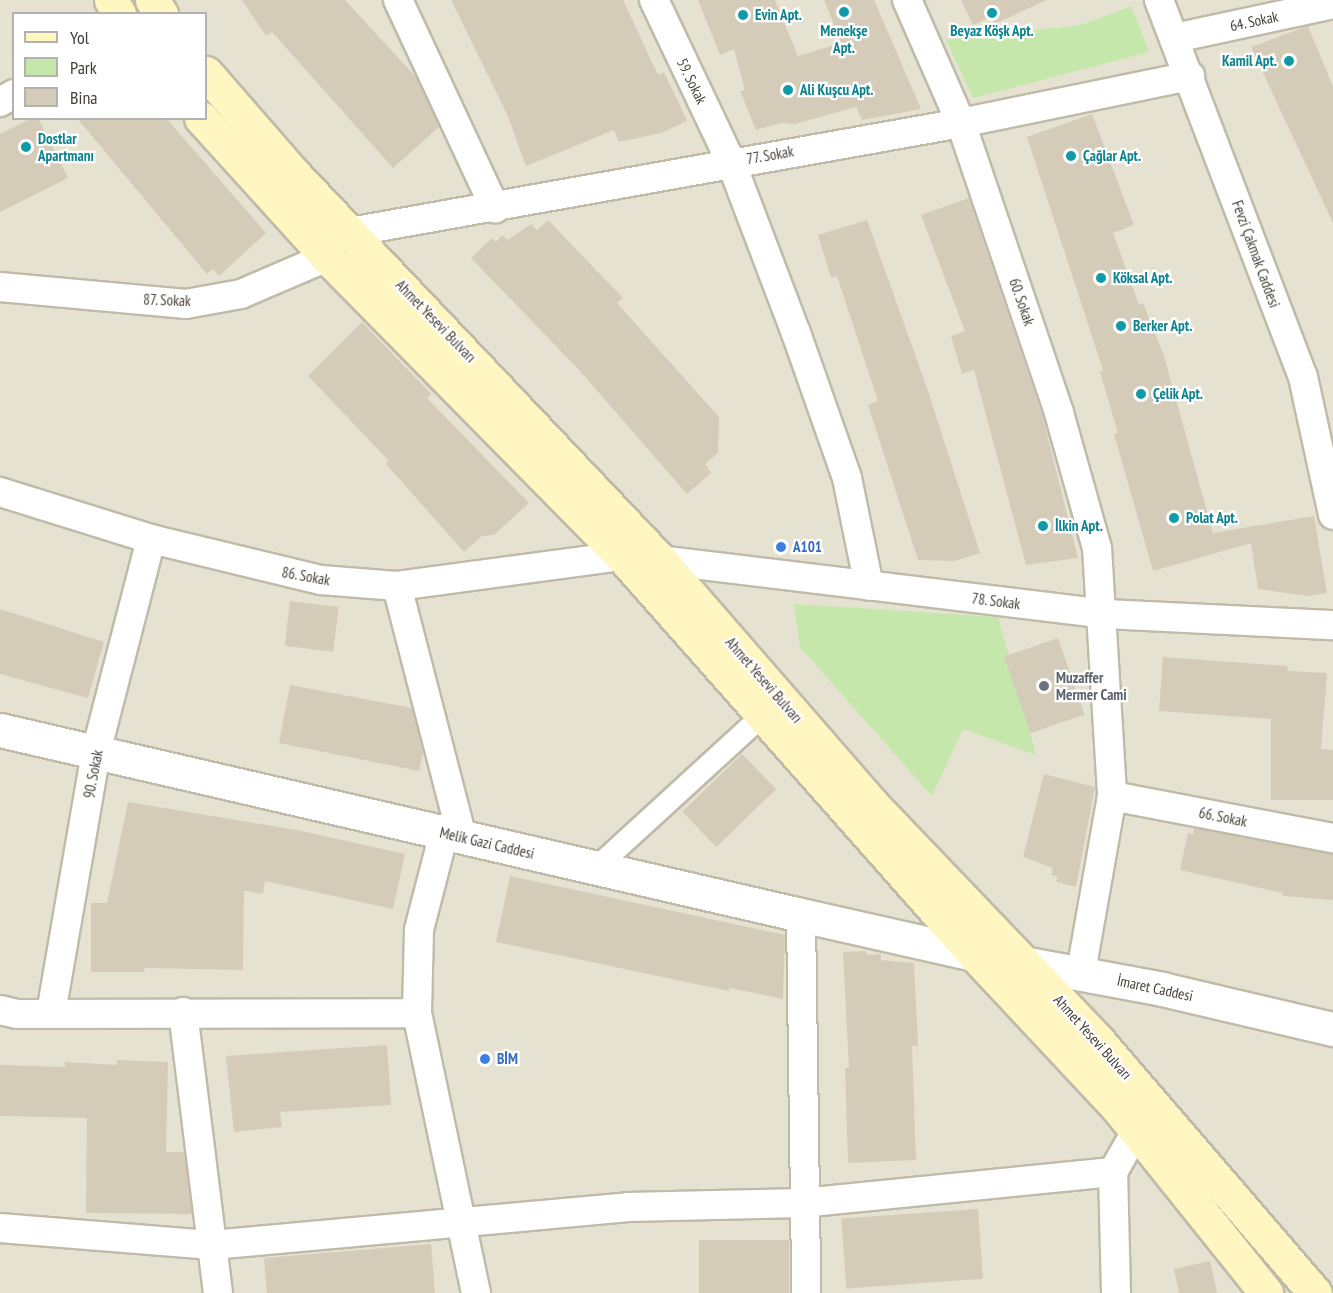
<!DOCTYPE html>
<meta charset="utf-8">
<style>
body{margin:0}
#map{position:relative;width:1333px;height:1293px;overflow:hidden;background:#f2efe4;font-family:"PT Sans Narrow",sans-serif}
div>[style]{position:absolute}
.residential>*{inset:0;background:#e6e2d2}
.green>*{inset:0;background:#c6e7ab}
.building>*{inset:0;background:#d4ccb9;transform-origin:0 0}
.roads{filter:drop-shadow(2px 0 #c0bba9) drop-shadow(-2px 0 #c0bba9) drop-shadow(0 2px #c0bba9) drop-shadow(0 -2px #c0bba9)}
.pedestrian>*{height:21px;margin:-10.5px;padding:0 10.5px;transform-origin:10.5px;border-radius:10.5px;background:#fff}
.minor>*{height:28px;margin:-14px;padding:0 14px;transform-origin:14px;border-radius:14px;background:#fff}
.tertiary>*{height:33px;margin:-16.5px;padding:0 16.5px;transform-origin:16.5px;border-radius:16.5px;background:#fff}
.secondary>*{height:33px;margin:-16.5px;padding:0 16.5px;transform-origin:16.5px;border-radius:16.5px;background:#fff6c1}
.dots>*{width:16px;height:16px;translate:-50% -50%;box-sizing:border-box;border:3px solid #fff;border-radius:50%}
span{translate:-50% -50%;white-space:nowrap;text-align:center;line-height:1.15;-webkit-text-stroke:4.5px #fff;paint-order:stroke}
.culture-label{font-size:15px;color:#0d838f;font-weight:700}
.left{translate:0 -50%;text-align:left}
.right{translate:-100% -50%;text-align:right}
.street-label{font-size:15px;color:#443f34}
.shop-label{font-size:15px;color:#366cbe;font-weight:700}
.worship-label{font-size:15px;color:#5b616d;font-weight:700}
.legend{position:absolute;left:12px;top:12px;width:195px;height:108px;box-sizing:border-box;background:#fff;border:2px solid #b4b2ae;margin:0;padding:8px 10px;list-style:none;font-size:18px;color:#443f34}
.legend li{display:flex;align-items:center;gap:12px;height:30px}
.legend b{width:30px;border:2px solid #b4b2ae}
</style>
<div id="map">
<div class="residential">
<div style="clip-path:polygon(evenodd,0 0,1333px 0,1333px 1293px,0 1293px,0 0,14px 14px,206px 14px,206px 118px,14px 118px,14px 14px)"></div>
</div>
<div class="green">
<div style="clip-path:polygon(1131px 6px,1149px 52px,973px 98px,946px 40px,1082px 25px)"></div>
<div style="clip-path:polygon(794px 604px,998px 617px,1036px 755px,963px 729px,932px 796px,800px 647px)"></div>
</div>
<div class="building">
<div style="clip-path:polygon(242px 0,345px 0,416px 77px,439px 127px,393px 168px,272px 32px,266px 36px)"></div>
<div style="clip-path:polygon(451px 0,623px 0,658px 75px,664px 72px,687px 121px,661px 133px,619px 142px,614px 130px,526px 166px,507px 114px)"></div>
<div style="clip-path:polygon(698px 0,775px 0,798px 56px,841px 43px,824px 0,874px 0,921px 109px,862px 120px,856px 107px,795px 124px,781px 123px,756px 130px,740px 91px,745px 90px,734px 49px,720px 55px)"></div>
<div style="clip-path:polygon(961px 0,1047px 0,994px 24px,991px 17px,973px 25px)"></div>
<div style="clip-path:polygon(1308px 26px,1333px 87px,1333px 223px,1251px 47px)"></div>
<div style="clip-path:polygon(1092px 114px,1134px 225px,1113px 233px,1139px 305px,1143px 303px,1164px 356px,1213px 533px,1314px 516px,1327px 593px,1309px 596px,1258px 589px,1251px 543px,1153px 571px,1114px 434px,1118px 433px,1100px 372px,1103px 370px,1027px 137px)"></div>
<div style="clip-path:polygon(32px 118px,38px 118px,68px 178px,0 212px,0 134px)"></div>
<div style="clip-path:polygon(77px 118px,166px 118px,266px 233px,219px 276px,213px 269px,207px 274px)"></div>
<div style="clip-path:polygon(969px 198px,1043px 418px,1078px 558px,1026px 565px,974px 370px,962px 374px,951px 336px,965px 331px,921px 215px)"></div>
<div style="clip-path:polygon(548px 220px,623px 298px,617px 303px,719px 417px,718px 453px,705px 464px,711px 473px,687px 494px,579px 370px,471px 258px,492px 238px,496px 242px,502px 235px,508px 240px,531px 224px,537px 230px)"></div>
<div style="clip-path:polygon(867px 220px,926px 385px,980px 553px,955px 561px,918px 560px,868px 405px,878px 401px,837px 276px,831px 278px,818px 235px)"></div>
<div style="clip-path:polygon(362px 322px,431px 394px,427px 398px,529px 503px,494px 535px,482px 536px,464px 552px,386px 464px,389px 461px,308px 376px)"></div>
<div style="left:290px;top:601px;width:49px;height:45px;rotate:7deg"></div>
<div style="clip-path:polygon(0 609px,104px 642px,88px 698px,0 674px)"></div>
<div style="left:1058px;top:638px;width:81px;height:57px;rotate:71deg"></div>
<div style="clip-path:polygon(1163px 657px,1287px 666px,1288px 671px,1327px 673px,1321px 749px,1333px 750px,1333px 800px,1271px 800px,1271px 719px,1159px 711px)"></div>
<div style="clip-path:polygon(290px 685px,412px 708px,423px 752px,419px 771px,279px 743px)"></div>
<div style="left:742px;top:754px;width:49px;height:83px;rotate:46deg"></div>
<div style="clip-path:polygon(1044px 774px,1095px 787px,1076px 887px,1056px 882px,1058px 877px,1051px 875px,1053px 868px,1023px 857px)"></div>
<div style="clip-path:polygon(128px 802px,297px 830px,405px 854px,393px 909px,265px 881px,263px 894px,244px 891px,243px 970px,145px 968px,144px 972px,91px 972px,91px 903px,107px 903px)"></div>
<div style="clip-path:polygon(1194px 828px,1333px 854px,1333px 900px,1283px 896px,1283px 893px,1180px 870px,1188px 833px,1193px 834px)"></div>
<div style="clip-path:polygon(510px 876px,785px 935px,783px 999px,730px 988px,729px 991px,496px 942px)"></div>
<div style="clip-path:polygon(866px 951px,867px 955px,881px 954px,881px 960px,914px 963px,918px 1046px,912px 1046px,916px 1160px,848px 1163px,845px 1068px,849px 1068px,843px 952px)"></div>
<div style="clip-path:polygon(387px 1045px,391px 1105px,280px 1112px,282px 1127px,234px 1132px,226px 1056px)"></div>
<div style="clip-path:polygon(117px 1060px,168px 1062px,166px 1152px,184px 1152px,192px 1214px,86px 1213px,87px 1118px,0 1116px,0 1065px,65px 1067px,65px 1062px,117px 1065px)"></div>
<div style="left:978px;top:1209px;width:70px;height:137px;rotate:86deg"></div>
<div style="left:789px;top:1240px;width:53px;height:90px;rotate:90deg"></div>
<div style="clip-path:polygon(431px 1244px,435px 1293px,267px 1293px,264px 1258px)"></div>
<div style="clip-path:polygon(1210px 1261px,1217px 1293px,1179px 1293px,1174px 1269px)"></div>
</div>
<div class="roads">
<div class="pedestrian">
<div style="left:595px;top:868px;width:225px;rotate:-42.5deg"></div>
</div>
<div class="minor">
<div style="left:398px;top:0;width:230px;rotate:65deg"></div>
<div style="left:654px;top:0;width:179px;rotate:64.6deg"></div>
<div style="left:731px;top:162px;width:183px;rotate:69.2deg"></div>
<div style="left:796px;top:333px;width:154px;rotate:70.6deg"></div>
<div style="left:847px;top:478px;width:110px;rotate:78.5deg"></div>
<div style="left:907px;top:0;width:134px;rotate:66.3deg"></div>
<div style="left:961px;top:123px;width:306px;rotate:71.3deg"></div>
<div style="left:1059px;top:413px;width:140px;rotate:74.3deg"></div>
<div style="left:1097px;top:548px;width:248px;rotate:86.5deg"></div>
<div style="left:1112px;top:796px;width:179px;rotate:100deg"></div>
<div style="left:1159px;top:0;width:404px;rotate:69.1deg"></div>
<div style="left:1303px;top:377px;width:141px;rotate:77.7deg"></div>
<div style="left:1175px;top:38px;width:162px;rotate:-12.1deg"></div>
<div style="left:0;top:102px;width:16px;rotate:-30deg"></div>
<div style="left:350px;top:232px;width:621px;rotate:-10.11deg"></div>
<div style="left:961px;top:123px;width:234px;rotate:-11.6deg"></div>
<div style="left:0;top:287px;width:187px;rotate:5.2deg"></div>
<div style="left:186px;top:304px;width:56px;rotate:-10.3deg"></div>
<div style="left:241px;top:294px;width:94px;rotate:-23.3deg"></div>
<div style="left:0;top:492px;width:158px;rotate:17.3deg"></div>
<div style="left:151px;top:539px;width:175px;rotate:13.6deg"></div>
<div style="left:321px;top:580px;width:76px;rotate:4.5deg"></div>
<div style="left:397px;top:586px;width:227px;rotate:-7.6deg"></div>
<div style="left:660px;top:560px;width:447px;rotate:6.9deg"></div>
<div style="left:1104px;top:614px;width:229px;rotate:2.8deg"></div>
<div style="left:397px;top:586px;width:259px;rotate:75.5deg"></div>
<div style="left:1112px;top:796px;width:225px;rotate:10.8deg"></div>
<div style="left:444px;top:833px;width:100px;rotate:104.5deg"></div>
<div style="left:419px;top:930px;width:83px;rotate:91.4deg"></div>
<div style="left:417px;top:1013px;width:286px;rotate:78.1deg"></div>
<div style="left:801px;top:915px;width:378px;rotate:89.2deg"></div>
<div style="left:0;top:1010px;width:17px;rotate:13deg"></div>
<div style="left:17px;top:1014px;width:400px;rotate:-0.1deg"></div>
<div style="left:183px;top:1012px;width:283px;rotate:82.9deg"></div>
<div style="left:51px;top:1013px;width:265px;rotate:-80.2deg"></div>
<div style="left:96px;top:752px;width:220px;rotate:-75.5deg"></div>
<div style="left:0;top:1228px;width:213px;rotate:4.6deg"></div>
<div style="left:212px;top:1245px;width:418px;rotate:-5.2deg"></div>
<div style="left:628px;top:1207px;width:174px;rotate:-1.3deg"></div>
<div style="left:802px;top:1203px;width:313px;rotate:-5.7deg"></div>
<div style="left:1116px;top:1293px;width:121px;rotate:-91.4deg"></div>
<div style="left:1113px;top:1172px;width:48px;rotate:-60.3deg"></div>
</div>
<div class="tertiary">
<div style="left:0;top:730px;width:822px;rotate:13.01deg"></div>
<div style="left:801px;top:915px;width:177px;rotate:12.7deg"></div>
<div style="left:974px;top:954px;width:191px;rotate:10.5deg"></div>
<div style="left:1162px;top:989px;width:176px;rotate:13.2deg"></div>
</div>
<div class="secondary">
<div style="left:111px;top:0;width:16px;rotate:60deg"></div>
<div style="left:152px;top:0;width:17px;rotate:57deg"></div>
<div style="left:206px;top:73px;width:131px;rotate:49deg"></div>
<div style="left:292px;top:172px;width:535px;rotate:46.52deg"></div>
<div style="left:660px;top:560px;width:322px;rotate:49deg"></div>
<div style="left:871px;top:803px;width:330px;rotate:46.3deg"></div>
<div style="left:1099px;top:1042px;width:331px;rotate:49.3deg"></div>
<div style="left:201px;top:118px;width:188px;rotate:47.8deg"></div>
<div style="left:327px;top:257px;width:420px;rotate:45.4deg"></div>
<div style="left:622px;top:556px;width:531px;rotate:48.51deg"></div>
<div style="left:974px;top:954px;width:211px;rotate:46.9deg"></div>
<div style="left:1118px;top:1108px;width:237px;rotate:51.3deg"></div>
</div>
</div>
<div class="dots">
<div style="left:844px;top:12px;background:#0f9aa8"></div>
<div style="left:992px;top:13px;background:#0f9aa8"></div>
<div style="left:743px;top:15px;background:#0f9aa8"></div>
<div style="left:1289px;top:61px;background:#0f9aa8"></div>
<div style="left:788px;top:90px;background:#0f9aa8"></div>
<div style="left:26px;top:147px;background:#0f9aa8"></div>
<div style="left:1071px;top:156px;background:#0f9aa8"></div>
<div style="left:1101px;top:278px;background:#0f9aa8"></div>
<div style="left:1121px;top:326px;background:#0f9aa8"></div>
<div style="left:1141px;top:394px;background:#0f9aa8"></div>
<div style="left:1174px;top:518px;background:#0f9aa8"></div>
<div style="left:1043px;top:526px;background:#0f9aa8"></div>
<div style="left:781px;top:547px;background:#3f7fe0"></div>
<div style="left:1044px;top:686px;background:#6b7280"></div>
<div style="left:485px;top:1059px;background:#3f7fe0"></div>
</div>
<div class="culture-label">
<span class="left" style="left:755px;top:15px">Evin Apt.</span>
<span style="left:844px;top:39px">Menekşe<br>Apt.</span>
<span style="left:992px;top:31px">Beyaz Köşk Apt.</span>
<span class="right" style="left:1277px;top:61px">Kamil Apt.</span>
<span class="left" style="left:800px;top:90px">Ali Kuşcu Apt.</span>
<span class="left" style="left:38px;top:147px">Dostlar<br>Apartmanı</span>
<span class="left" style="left:1083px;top:156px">Çağlar Apt.</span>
<span class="left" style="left:1113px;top:278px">Köksal Apt.</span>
<span class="left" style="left:1133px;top:326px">Berker Apt.</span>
<span class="left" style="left:1153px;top:394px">Çelik Apt.</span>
<span class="left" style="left:1186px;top:518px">Polat Apt.</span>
<span class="left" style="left:1055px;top:526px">İlkin Apt.</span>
</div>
<div class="street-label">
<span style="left:1254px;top:21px;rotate:-12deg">64. Sokak</span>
<span style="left:692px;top:81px;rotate:64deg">59. Sokak</span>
<span style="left:770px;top:155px;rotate:-10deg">77. Sokak</span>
<span style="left:1256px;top:254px;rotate:70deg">Fevzi Çakmak Caddesi</span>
<span style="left:167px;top:300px;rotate:2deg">87. Sokak</span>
<span style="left:1022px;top:302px;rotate:71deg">60. Sokak</span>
<span style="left:436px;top:321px;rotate:46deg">Ahmet Yesevi Bulvarı</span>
<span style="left:306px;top:576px;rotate:10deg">86. Sokak</span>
<span style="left:996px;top:601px;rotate:7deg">78. Sokak</span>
<span style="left:764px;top:680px;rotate:49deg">Ahmet Yesevi Bulvarı</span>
<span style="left:93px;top:774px;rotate:-79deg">90. Sokak</span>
<span style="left:1223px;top:817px;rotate:11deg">66. Sokak</span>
<span style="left:487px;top:843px;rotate:13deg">Melik Gazi Caddesi</span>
<span style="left:1155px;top:988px;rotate:12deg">İmaret Caddesi</span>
<span style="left:1093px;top:1037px;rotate:48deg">Ahmet Yesevi Bulvarı</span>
</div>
<div class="shop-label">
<span class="left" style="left:793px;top:547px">A101</span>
<span class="left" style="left:497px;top:1059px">BİM</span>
</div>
<div class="worship-label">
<span class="left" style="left:1056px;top:686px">Muzaffer<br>Mermer Cami</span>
</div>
<ul class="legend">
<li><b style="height:8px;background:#fff6c1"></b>Yol</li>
<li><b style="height:16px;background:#c6e7ab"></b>Park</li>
<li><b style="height:16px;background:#d4ccb9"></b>Bina</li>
</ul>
</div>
